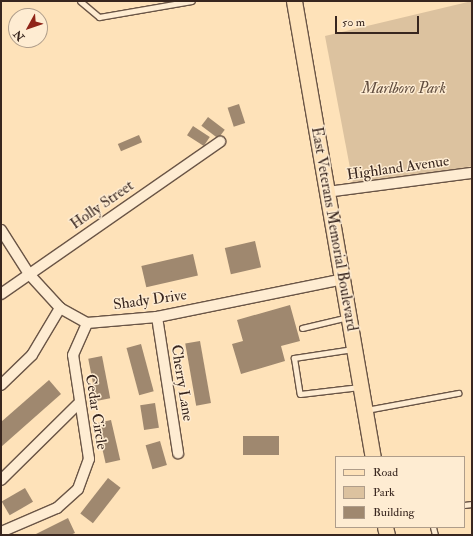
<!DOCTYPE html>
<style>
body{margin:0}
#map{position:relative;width:473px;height:536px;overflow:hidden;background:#fee2b9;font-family:"IM FELL Double Pica",serif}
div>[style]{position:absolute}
.green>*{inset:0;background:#dcc29f}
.building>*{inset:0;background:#9f886f;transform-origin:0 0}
.roads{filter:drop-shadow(1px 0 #6a5546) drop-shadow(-1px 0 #6a5546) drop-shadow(0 1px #6a5546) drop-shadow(0 -1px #6a5546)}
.service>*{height:5px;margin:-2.5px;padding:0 2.5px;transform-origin:2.5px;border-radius:2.5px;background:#feecd2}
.minor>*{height:10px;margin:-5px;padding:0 5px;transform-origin:5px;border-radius:5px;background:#feecd2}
.primary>*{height:15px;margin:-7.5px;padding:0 7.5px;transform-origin:7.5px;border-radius:7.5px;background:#fee2b9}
span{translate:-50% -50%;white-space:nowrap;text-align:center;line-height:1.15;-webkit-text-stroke:3px #feecd2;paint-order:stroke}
.park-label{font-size:15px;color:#614d3f;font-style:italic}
.street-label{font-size:15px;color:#38261f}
.frame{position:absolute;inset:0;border:2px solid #38261f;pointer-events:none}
.legend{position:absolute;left:335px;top:456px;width:130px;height:72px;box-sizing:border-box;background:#feecd2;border:1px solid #af9d8a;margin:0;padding:5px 7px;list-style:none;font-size:12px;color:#38261f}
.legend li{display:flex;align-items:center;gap:8px;height:20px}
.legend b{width:20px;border:1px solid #af9d8a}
.north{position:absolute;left:8px;top:8px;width:40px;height:40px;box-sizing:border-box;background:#feecd2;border:1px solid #af9d8a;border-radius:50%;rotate:230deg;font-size:11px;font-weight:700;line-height:16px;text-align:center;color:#38261f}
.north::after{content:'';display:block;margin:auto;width:14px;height:18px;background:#8f2418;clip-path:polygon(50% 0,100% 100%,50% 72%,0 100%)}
.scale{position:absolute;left:335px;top:16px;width:84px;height:18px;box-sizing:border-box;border:2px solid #38261f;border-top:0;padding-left:5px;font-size:12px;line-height:14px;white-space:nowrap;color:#38261f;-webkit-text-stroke:3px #feecd2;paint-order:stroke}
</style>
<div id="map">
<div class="green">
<div style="clip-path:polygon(472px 1px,472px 166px,354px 189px,325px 36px)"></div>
</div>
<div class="building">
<div style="left:239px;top:104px;width:20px;height:12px;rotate:72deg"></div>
<div style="left:208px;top:117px;width:21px;height:11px;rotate:37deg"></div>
<div style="left:193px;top:126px;width:20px;height:11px;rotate:33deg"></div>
<div style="left:139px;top:135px;width:8px;height:23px;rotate:67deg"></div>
<div style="left:255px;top:241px;width:27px;height:31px;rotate:77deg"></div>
<div style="left:193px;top:254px;width:22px;height:53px;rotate:77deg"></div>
<div style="clip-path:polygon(290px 305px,300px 341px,281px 346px,285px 361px,241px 374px,232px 344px,243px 341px,237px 320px)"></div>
<div style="left:200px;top:341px;width:63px;height:15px;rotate:80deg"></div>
<div style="left:141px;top:344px;width:49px;height:15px;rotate:75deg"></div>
<div style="left:102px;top:356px;width:43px;height:14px;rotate:79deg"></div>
<div style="clip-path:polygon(49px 380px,61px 394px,1px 447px,1px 422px)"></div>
<div style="left:155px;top:403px;width:25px;height:15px;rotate:81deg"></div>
<div style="left:111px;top:420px;width:41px;height:15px;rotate:77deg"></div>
<div style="left:279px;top:436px;width:19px;height:36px;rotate:90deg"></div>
<div style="left:160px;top:441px;width:25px;height:15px;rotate:74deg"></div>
<div style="left:108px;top:478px;width:16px;height:45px;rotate:38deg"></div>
<div style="left:25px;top:488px;width:16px;height:27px;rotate:60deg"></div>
<div style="clip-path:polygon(68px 518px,75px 533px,70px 535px,34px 535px)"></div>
</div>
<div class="roads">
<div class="service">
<div style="left:80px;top:1px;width:25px;rotate:40deg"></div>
<div style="left:99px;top:17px;width:94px;rotate:-9.8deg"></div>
<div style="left:302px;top:328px;width:47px;rotate:-13.4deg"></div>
<div style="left:353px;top:349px;width:60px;rotate:171.3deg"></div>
<div style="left:294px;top:358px;width:36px;rotate:81deg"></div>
<div style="left:300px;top:394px;width:60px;rotate:-6.7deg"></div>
<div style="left:366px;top:410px;width:94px;rotate:-10.5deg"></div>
<div style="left:464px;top:505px;width:8px;rotate:-7deg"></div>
<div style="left:433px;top:527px;width:8px;rotate:76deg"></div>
</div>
<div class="minor">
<div style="left:327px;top:192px;width:146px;rotate:-7.5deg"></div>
<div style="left:1px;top:230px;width:52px;rotate:57.5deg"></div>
<div style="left:29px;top:274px;width:46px;rotate:47.6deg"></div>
<div style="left:60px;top:308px;width:31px;rotate:29deg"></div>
<div style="left:87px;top:323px;width:70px;rotate:-4.9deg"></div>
<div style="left:157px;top:317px;width:190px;rotate:-11.5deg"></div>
<div style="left:1px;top:294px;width:267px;rotate:-34.8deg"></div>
<div style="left:157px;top:317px;width:138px;rotate:81.2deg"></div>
<div style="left:1px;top:385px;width:43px;rotate:-44.1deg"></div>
<div style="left:32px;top:355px;width:55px;rotate:-59.2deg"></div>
<div style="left:1px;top:480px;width:110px;rotate:-44.6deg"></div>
<div style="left:1px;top:532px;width:61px;rotate:-23.2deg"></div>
<div style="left:57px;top:508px;width:28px;rotate:-42deg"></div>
<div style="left:78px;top:489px;width:32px;rotate:-70deg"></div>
<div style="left:89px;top:459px;width:105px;rotate:-98.7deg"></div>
<div style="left:73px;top:355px;width:35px;rotate:-66deg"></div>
</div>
<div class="primary">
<div style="left:294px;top:1px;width:463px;rotate:80.2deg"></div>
<div style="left:385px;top:527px;width:8px;rotate:76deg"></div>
</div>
</div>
<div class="park-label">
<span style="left:404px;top:89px">Marlboro Park</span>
</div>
<div class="street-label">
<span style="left:398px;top:168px;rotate:-8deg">Highland Avenue</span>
<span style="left:102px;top:205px;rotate:-35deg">Holly Street</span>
<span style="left:334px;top:229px;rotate:80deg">East Veterans Memorial Boulevard</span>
<span style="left:150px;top:300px;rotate:-8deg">Shady Drive</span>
<span style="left:182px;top:383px;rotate:81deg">Cherry Lane</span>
<span style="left:96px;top:412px;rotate:81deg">Cedar Circle</span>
</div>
<div class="frame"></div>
<ul class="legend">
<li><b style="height:5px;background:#fee2b9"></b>Road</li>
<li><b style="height:11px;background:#dcc29f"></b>Park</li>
<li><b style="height:11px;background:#9f886f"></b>Building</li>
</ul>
<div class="north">N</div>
<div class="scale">50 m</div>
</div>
